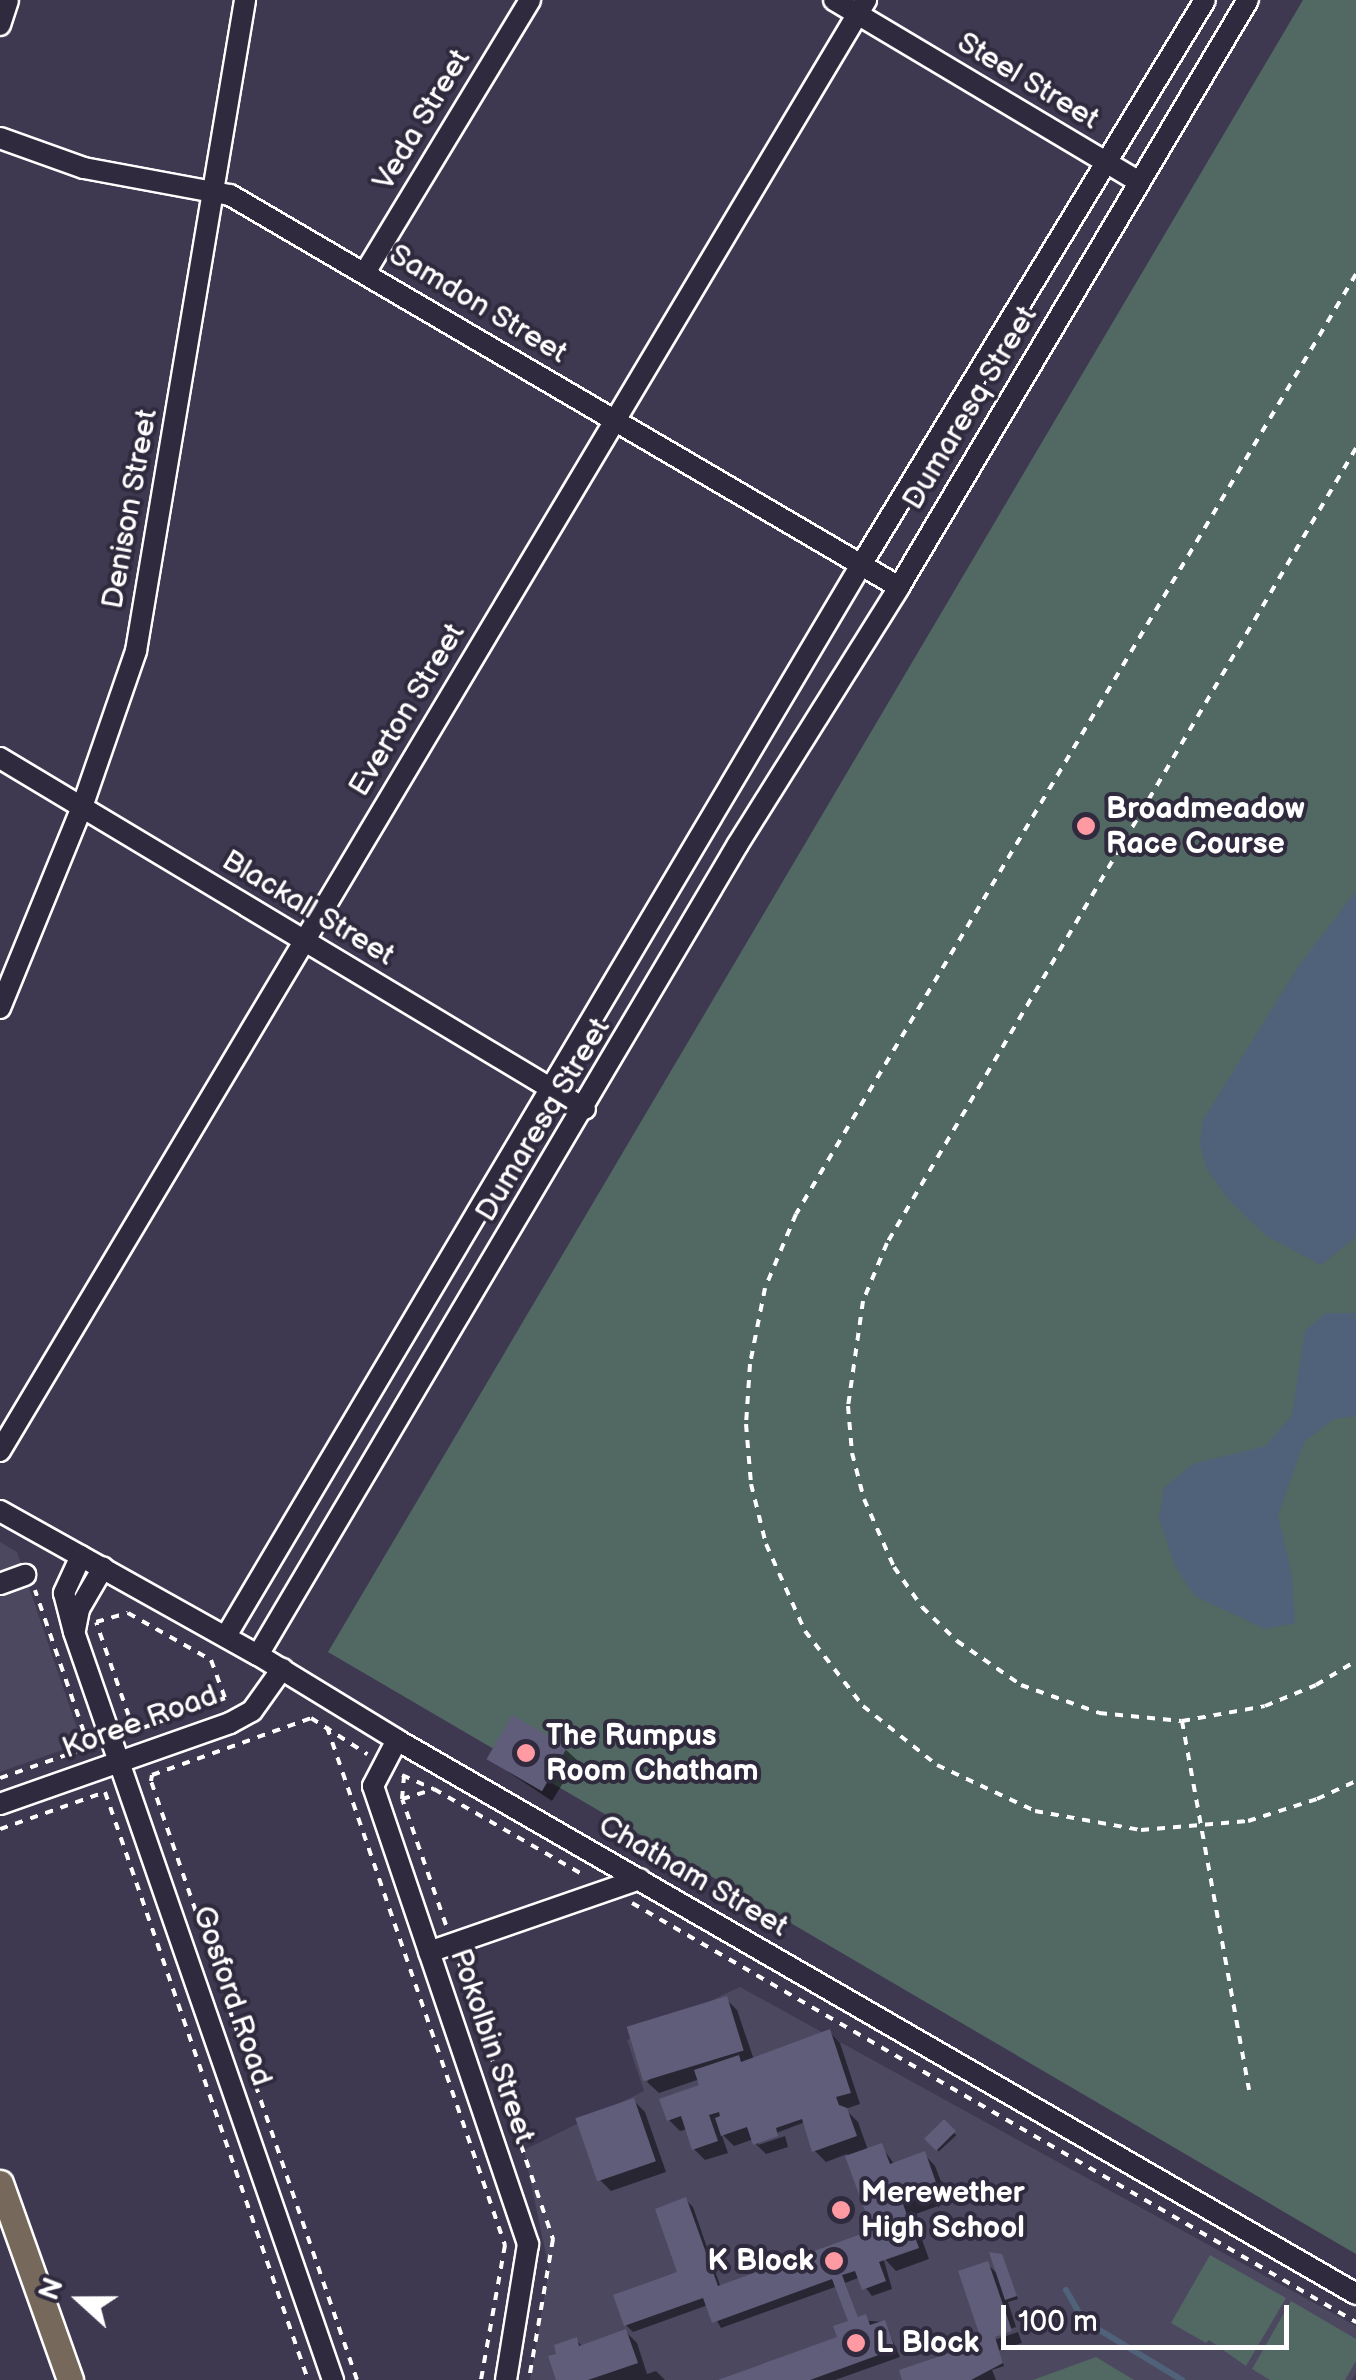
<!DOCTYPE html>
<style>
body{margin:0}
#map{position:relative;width:1356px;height:2380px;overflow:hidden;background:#3e3950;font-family:"Balsamiq Sans",sans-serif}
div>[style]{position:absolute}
.built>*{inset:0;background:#4c4860}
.green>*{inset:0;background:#526863}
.water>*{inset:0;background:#50617a}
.shadow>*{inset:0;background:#0007;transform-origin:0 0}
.stream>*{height:6px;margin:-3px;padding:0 3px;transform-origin:3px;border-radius:3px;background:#50617a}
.building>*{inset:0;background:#605d7b;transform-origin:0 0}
.path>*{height:4px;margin-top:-2px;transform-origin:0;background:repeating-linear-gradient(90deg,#fff 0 8px,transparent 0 16px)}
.roads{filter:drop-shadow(2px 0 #fff) drop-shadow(-2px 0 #fff) drop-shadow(0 2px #fff) drop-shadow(0 -2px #fff)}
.minor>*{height:20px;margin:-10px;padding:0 10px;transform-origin:10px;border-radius:10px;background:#2f2a3d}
.major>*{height:25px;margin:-12.5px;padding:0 12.5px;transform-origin:12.5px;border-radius:12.5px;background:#76695c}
.dots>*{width:28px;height:28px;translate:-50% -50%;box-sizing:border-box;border:5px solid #2f2a3d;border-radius:50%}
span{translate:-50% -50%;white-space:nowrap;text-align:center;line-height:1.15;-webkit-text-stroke:8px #2f2a3d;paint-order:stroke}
.street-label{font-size:30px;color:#fff}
.poi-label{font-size:30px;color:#fff;font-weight:700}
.left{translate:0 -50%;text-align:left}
.right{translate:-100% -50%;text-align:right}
.north{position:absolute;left:30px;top:2250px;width:100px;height:100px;-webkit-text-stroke:8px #2f2a3d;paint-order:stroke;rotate:291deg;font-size:28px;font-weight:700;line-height:40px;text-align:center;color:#fff}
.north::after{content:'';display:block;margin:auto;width:35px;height:45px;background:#fff;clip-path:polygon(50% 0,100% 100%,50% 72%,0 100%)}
.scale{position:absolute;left:1001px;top:2305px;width:288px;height:45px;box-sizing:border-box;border:5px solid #fff;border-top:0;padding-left:12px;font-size:30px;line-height:35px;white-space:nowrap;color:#fff;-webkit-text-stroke:8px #2f2a3d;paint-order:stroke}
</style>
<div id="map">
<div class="built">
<div style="clip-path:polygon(0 1542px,17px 1552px,82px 1743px,0 1772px)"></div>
<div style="clip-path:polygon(740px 1987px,1356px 2326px,1356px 2373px,1352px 2380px,530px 2380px,549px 2269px,524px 2150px,644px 2091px,627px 2040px)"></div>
</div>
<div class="green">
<div style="clip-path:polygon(1303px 0,1356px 0,1356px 2254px,328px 1652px)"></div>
<div style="clip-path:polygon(1210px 2255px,1286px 2298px,1246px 2366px,1209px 2340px,1206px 2343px,1171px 2323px)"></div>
<div style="clip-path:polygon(1291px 2301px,1356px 2339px,1356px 2361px,1345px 2380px,1270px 2380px,1252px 2369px)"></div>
<div style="clip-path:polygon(1096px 2357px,1134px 2380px,1033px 2380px)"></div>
</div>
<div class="water">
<div style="clip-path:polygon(1356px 891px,1356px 1237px,1321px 1265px,1265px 1235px,1228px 1199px,1206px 1168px,1200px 1144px,1203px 1120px,1298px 967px)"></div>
<div style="clip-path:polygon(1326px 1313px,1356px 1313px,1356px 1416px,1334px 1419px,1304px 1442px,1278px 1515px,1292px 1575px,1295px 1623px,1265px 1629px,1195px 1596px,1175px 1566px,1159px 1518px,1164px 1488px,1193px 1464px,1266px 1446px,1292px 1415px,1305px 1331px)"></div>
</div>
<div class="shadow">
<div style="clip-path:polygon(565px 1749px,577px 1760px,552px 1801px,489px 1759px)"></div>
<div style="clip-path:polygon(726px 1999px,737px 2010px,754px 2060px,829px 2032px,840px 2043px,860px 2104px,845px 2109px,858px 2122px,868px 2150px,881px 2146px,895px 2165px,924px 2154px,935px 2166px,949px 2202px,913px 2215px,929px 2259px,896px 2271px,883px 2257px,892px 2289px,872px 2296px,858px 2278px,845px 2283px,859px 2320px,884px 2322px,900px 2357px,835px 2380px,724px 2380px,840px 2338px,851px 2323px,838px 2286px,721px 2328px,708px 2305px,633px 2332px,626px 2325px,680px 2273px,686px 2200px,693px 2207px,721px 2288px,878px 2240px,847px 2154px,826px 2162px,814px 2150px,805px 2122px,758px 2140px,758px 2145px,785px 2136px,788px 2147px,766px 2154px,755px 2143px,754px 2139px,734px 2146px,721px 2133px,728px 2153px,705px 2160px,694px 2149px,688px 2129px,680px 2131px,669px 2120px,702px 2087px,700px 2079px,659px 2093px,647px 2082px)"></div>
<div style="clip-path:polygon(634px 2101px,645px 2112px,666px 2172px,611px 2191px,600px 2180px)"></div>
<div style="left:944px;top:2122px;width:18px;height:24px;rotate:47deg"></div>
<div style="clip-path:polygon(1001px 2256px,1018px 2299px,1008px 2302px,1016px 2327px,990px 2336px,994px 2340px,1018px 2332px,1022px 2343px,999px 2350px,1004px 2366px,992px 2370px,996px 2380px,905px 2380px,902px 2371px,985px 2343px,987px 2264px,1000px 2276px)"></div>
<div style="clip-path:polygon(626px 2332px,637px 2343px,647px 2374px,656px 2371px,665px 2380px,559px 2380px,576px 2340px,583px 2347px)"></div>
</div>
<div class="stream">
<div style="left:1066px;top:2290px;width:34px;rotate:60deg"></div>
<div style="left:1083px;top:2320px;width:116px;rotate:31.2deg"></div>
</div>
<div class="building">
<div style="left:512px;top:1715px;width:64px;height:51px;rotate:30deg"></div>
<div style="left:727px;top:1996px;width:57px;height:105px;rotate:73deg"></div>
<div style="clip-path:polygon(830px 2029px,851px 2093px,836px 2097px,839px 2105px,847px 2108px,857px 2136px,812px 2152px,802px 2119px,776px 2128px,778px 2136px,753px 2145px,747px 2127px,721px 2136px,715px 2118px,720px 2116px,719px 2112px,709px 2115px,718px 2141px,692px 2150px,681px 2116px,667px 2121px,659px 2099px,699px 2085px,694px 2070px,739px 2055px,741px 2062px)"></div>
<div style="left:634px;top:2098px;width:67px;height:62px;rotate:71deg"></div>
<div style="left:944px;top:2119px;width:17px;height:28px;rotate:45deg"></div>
<div style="clip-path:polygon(882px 2143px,890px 2164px,925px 2151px,939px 2191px,903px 2204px,919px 2248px,879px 2262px,886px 2281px,862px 2290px,855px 2271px,842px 2275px,858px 2317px,866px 2314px,870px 2325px,885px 2320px,895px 2349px,810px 2380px,718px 2380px,837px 2337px,833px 2326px,848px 2321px,832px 2279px,712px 2323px,703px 2298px,624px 2326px,613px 2295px,677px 2272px,655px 2209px,686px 2197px,718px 2286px,872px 2230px,845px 2156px)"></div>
<div style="clip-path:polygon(989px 2252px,1002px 2254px,1017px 2296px,1005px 2300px)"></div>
<div style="clip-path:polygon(988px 2261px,1012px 2331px,995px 2337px,1003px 2363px,971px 2380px,902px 2380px,899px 2370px,982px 2342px,958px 2271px)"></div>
<div style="clip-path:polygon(626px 2329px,638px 2363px,588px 2380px,556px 2380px,548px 2356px,556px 2354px,554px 2345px,577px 2337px,579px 2346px)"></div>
</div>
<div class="path">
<div style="left:1356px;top:274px;width:1094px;rotate:120.78deg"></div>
<div style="left:796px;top:1214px;width:80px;rotate:112.7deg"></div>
<div style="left:765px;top:1288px;width:77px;rotate:101.2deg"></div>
<div style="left:750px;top:1364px;width:60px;rotate:93.8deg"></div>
<div style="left:746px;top:1424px;width:60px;rotate:85.2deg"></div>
<div style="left:751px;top:1484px;width:62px;rotate:76deg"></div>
<div style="left:766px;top:1544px;width:95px;rotate:65.9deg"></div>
<div style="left:805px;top:1631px;width:95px;rotate:52.3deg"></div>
<div style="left:863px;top:1706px;width:95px;rotate:38.6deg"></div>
<div style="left:937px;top:1765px;width:108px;rotate:25.1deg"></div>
<div style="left:1035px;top:1811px;width:108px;rotate:10.2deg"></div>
<div style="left:1141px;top:1830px;width:107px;rotate:-4.8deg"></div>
<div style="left:1248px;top:1821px;width:72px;rotate:-17.7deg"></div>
<div style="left:1317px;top:1799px;width:43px;rotate:-24.8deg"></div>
<div style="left:1356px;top:448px;width:923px;rotate:120.54deg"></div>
<div style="left:887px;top:1243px;width:63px;rotate:112.5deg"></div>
<div style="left:863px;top:1301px;width:106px;rotate:98.1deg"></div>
<div style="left:848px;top:1406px;width:47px;rotate:85.1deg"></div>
<div style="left:852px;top:1453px;width:48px;rotate:75.4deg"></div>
<div style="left:864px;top:1499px;width:74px;rotate:66.2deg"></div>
<div style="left:894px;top:1567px;width:49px;rotate:55deg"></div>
<div style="left:922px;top:1607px;width:49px;rotate:44.2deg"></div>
<div style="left:957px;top:1641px;width:78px;rotate:34.5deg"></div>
<div style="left:1021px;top:1685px;width:83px;rotate:19.7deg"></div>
<div style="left:1099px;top:1713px;width:83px;rotate:5.5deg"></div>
<div style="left:1182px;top:1721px;width:84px;rotate:-10.2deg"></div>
<div style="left:1265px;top:1706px;width:55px;rotate:-22.4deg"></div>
<div style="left:1316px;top:1685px;width:47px;rotate:-31deg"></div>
<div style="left:128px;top:1613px;width:95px;rotate:29.5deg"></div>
<div style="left:211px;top:1660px;width:40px;rotate:69.8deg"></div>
<div style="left:225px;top:1698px;width:97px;rotate:160.1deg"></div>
<div style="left:134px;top:1731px;width:115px;rotate:-109.2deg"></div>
<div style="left:96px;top:1622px;width:33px;rotate:-16deg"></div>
<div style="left:1182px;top:1721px;width:375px;rotate:79.7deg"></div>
<div style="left:327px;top:1727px;width:548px;rotate:71.04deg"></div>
<div style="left:505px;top:2245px;width:137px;rotate:100.1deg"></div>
<div style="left:402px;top:1775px;width:35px;rotate:24deg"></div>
<div style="left:0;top:1778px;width:94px;rotate:-19.2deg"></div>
<div style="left:89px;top:1747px;width:166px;rotate:-109deg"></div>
<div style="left:402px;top:1799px;width:23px;rotate:-85deg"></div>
<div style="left:0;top:1829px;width:111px;rotate:-19.4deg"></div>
<div style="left:105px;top:1792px;width:622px;rotate:70.95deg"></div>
<div style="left:632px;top:1903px;width:837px;rotate:30.06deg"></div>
<div style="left:446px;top:1925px;width:133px;rotate:-109.2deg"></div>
<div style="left:402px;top:1799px;width:34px;rotate:-17deg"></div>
<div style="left:434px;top:1789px;width:174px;rotate:29.9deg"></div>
<div style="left:459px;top:1963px;width:292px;rotate:71.2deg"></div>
<div style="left:553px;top:2239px;width:143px;rotate:99.7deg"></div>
<div style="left:357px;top:2380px;width:633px;rotate:-108.98deg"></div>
<div style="left:151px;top:1781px;width:6px;rotate:-81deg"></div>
<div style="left:152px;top:1775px;width:169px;rotate:-19.7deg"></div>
<div style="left:311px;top:1718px;width:67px;rotate:32.7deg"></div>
</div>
<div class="roads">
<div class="minor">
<div style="left:834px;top:0;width:355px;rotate:30.8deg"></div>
<div style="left:0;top:25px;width:26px;rotate:-72deg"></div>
<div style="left:0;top:138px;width:89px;rotate:19.7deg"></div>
<div style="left:84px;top:168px;width:148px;rotate:10.5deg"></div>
<div style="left:230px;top:195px;width:775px;rotate:30.37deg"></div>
<div style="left:366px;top:271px;width:317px;rotate:-58.8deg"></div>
<div style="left:0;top:758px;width:682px;rotate:30.96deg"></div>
<div style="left:0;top:1008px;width:217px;rotate:-67.8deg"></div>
<div style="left:82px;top:807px;width:165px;rotate:-70.9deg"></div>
<div style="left:136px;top:651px;width:660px;rotate:-80.49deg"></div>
<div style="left:0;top:1451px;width:1690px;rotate:-59.17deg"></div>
<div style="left:0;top:1511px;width:295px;rotate:29.2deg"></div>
<div style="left:258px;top:1655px;width:163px;rotate:31.4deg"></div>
<div style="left:397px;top:1740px;width:1108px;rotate:30.01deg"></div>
<div style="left:81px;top:1556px;width:41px;rotate:114.7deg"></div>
<div style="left:64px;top:1593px;width:40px;rotate:75.6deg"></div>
<div style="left:74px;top:1632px;width:792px;rotate:70.9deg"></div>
<div style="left:0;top:1584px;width:27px;rotate:-20deg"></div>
<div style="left:75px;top:1630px;width:21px;rotate:-79deg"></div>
<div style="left:79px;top:1609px;width:48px;rotate:-59.7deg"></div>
<div style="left:226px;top:1636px;width:1245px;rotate:-59.34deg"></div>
<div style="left:861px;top:565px;width:661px;rotate:-58.66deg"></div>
<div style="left:258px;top:1655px;width:942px;rotate:-59.38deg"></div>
<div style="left:738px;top:844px;width:303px;rotate:-57.9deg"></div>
<div style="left:899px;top:587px;width:683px;rotate:-59.27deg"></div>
<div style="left:397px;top:1740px;width:52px;rotate:117.6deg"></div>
<div style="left:373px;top:1786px;width:484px;rotate:71.3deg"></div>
<div style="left:528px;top:2244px;width:138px;rotate:99.2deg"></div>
<div style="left:0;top:1804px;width:244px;rotate:-19.4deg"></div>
<div style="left:230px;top:1723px;width:25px;rotate:-29deg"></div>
<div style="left:252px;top:1711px;width:52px;rotate:-54.5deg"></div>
<div style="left:429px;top:1952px;width:223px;rotate:-19.1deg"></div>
</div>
<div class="major">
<div style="left:0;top:2183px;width:209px;rotate:70.4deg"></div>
</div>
</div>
<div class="dots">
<div style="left:1086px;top:826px;background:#ff9aa2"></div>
<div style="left:526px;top:1753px;background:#ff9aa2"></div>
<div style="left:841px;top:2210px;background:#ff9aa2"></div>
<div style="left:834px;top:2261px;background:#ff9aa2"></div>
<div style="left:856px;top:2343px;background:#ff9aa2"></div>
</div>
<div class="street-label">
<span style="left:1028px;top:81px;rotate:31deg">Steel Street</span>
<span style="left:422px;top:120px;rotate:-59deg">Veda Street</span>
<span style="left:478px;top:304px;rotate:31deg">Samdon Street</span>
<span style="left:970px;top:408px;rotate:-59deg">Dumaresq Street</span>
<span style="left:130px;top:509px;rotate:-80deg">Denison Street</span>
<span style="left:407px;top:710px;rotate:-59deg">Everton Street</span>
<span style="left:308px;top:908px;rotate:31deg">Blackall Street</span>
<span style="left:543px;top:1120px;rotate:-59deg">Dumaresq Street</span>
<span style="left:140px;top:1722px;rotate:-20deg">Koree Road</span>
<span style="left:693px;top:1876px;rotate:30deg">Chatham Street</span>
<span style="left:232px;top:1996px;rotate:71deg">Gosford Road</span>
<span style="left:492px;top:2046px;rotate:71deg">Pokolbin Street</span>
</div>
<div class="poi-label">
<span class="left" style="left:1106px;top:826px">Broadmeadow<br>Race Course</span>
<span class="left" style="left:546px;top:1753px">The Rumpus<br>Room Chatham</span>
<span class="left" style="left:861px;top:2210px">Merewether<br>High School</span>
<span class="right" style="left:814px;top:2261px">K Block</span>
<span class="left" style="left:876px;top:2343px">L Block</span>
</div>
<div class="north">N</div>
<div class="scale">100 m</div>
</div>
